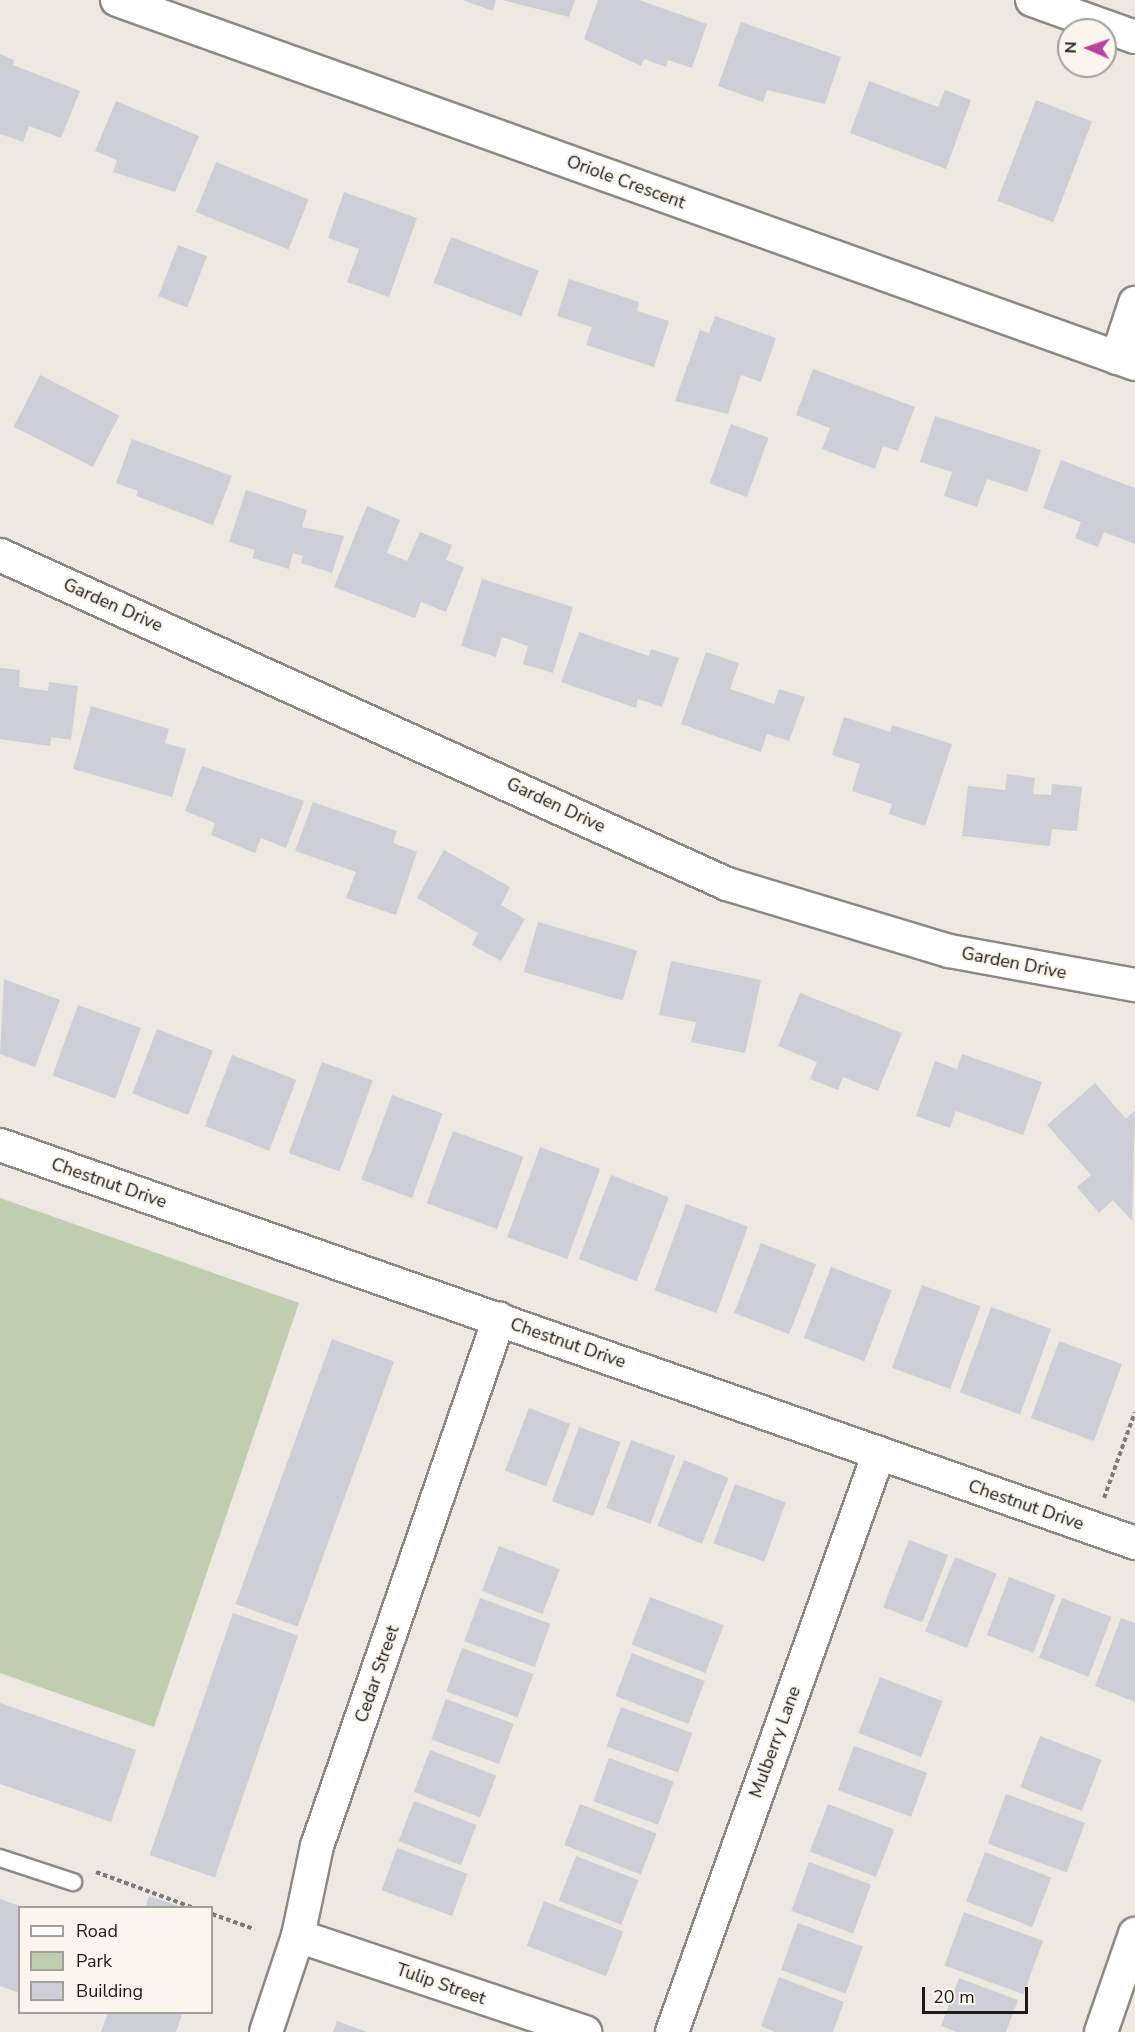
<!DOCTYPE html>
<style>
body{margin:0}
#map{position:relative;width:1135px;height:2032px;overflow:hidden;background:#ede8e1;font-family:"Nunito Sans",sans-serif}
div>[style]{position:absolute}
.green>*{inset:0;background:#c0cdae}
.building>*{inset:0;background:#cdced6;transform-origin:0 0}
.path>*{height:4px;margin-top:-2px;transform-origin:0;background:repeating-linear-gradient(90deg,#7e7a76 0 4.5px,transparent 0 7.5px)}
.roads{filter:drop-shadow(2px 0 #8d8982) drop-shadow(-2px 0 #8d8982) drop-shadow(0 2px #8d8982) drop-shadow(0 -2px #8d8982)}
.service>*{height:16px;margin:-8px;padding:0 8px;transform-origin:8px;border-radius:8px;background:#fff}
.minor>*{height:32px;margin:-16px;padding:0 16px;transform-origin:16px;border-radius:16px;background:#fff}
span{translate:-50% -50%;white-space:nowrap;text-align:center;line-height:1.15;-webkit-text-stroke:4.5px #faf6ee;paint-order:stroke}
.street-label{font-size:18px;color:#1d1b19}
.legend{position:absolute;left:18px;top:1906px;width:195px;height:108px;box-sizing:border-box;background:#faf6ee;border:2px solid #a29e99;margin:0;padding:8px 10px;list-style:none;font-size:18px;color:#1d1b19}
.legend li{display:flex;align-items:center;gap:12px;height:30px}
.legend b{width:30px;border:2px solid #a29e99}
.north{position:absolute;left:1057px;top:18px;width:60px;height:60px;box-sizing:border-box;background:#faf6ee;border:2px solid #a29e99;border-radius:50%;rotate:272deg;font-size:16px;font-weight:700;line-height:24px;text-align:center;color:#1d1b19}
.north::after{content:'';display:block;margin:auto;width:21px;height:27px;background:#b9459e;clip-path:polygon(50% 0,100% 100%,50% 72%,0 100%)}
.scale{position:absolute;left:922px;top:1987px;width:106px;height:27px;box-sizing:border-box;border:3px solid #1d1b19;border-top:0;padding-left:8px;font-size:18px;line-height:21px;white-space:nowrap;color:#1d1b19;-webkit-text-stroke:4px #faf6ee;paint-order:stroke}
</style>
<div id="map">
<div class="green">
<div style="clip-path:polygon(0 1198px,299px 1303px,154px 1727px,0 1673px)"></div>
</div>
<div class="building">
<div style="clip-path:polygon(462px 0,496px 0,493px 11px)"></div>
<div style="clip-path:polygon(502px 0,575px 0,569px 17px)"></div>
<div style="clip-path:polygon(598px 0,639px 0,707px 24px,692px 68px,668px 60px,666px 67px,644px 59px,641px 66px,584px 39px)"></div>
<div style="clip-path:polygon(741px 22px,841px 57px,825px 104px,767px 90px,763px 102px,718px 86px)"></div>
<div style="clip-path:polygon(0 54px,14px 60px,13px 65px,80px 91px,61px 138px,29px 126px,23px 142px,0 134px)"></div>
<div style="clip-path:polygon(869px 81px,938px 107px,945px 90px,971px 100px,946px 169px,850px 133px)"></div>
<div style="left:1036px;top:100px;width:60px;height:108px;rotate:21deg"></div>
<div style="clip-path:polygon(116px 101px,199px 136px,175px 192px,113px 172px,117px 160px,95px 151px)"></div>
<div style="left:216px;top:162px;width:100px;height:54px;rotate:22deg"></div>
<div style="clip-path:polygon(344px 192px,417px 218px,389px 297px,347px 282px,359px 249px,328px 238px)"></div>
<div style="left:451px;top:237px;width:94px;height:49px;rotate:21deg"></div>
<div style="left:178px;top:245px;width:31px;height:55px;rotate:21deg"></div>
<div style="clip-path:polygon(569px 279px,639px 302px,637px 311px,669px 321px,654px 367px,586px 345px,592px 327px,557px 316px)"></div>
<div style="clip-path:polygon(715px 316px,776px 338px,761px 382px,741px 375px,728px 414px,675px 401px,700px 330px,709px 333px)"></div>
<div style="clip-path:polygon(813px 369px,915px 407px,898px 451px,883px 446px,875px 469px,822px 449px,830px 428px,796px 415px)"></div>
<div style="left:40px;top:375px;width:89px;height:58px;rotate:27deg"></div>
<div style="clip-path:polygon(935px 416px,1041px 450px,1027px 492px,987px 479px,977px 507px,944px 496px,952px 472px,920px 462px)"></div>
<div style="left:731px;top:424px;width:40px;height:63px;rotate:20deg"></div>
<div style="clip-path:polygon(132px 439px,232px 476px,213px 525px,136px 496px,138px 491px,116px 483px)"></div>
<div style="clip-path:polygon(1061px 460px,1135px 488px,1135px 544px,1104px 532px,1098px 547px,1075px 538px,1081px 522px,1043px 508px)"></div>
<div style="clip-path:polygon(246px 490px,307px 510px,302px 527px,344px 536px,332px 573px,301px 563px,303px 556px,293px 553px,289px 569px,252px 558px,255px 550px,229px 542px)"></div>
<div style="clip-path:polygon(367px 506px,400px 520px,387px 553px,407px 561px,420px 532px,452px 545px,446px 560px,464px 567px,446px 612px,421px 602px,415px 618px,334px 587px)"></div>
<div style="clip-path:polygon(482px 579px,573px 607px,553px 673px,523px 664px,528px 646px,502px 637px,496px 657px,461px 646px)"></div>
<div style="clip-path:polygon(579px 632px,649px 656px,651px 649px,679px 658px,662px 707px,638px 699px,636px 708px,561px 682px)"></div>
<div style="clip-path:polygon(706px 652px,739px 663px,730px 689px,774px 704px,779px 689px,805px 697px,789px 741px,767px 734px,761px 752px,681px 724px)"></div>
<div style="clip-path:polygon(0 668px,20px 670px,19px 687px,48px 691px,49px 682px,78px 686px,71px 740px,51px 737px,50px 746px,0 739px)"></div>
<div style="clip-path:polygon(91px 706px,169px 729px,165px 743px,186px 749px,172px 797px,73px 769px)"></div>
<div style="clip-path:polygon(844px 717px,890px 732px,892px 725px,952px 744px,925px 826px,889px 814px,892px 804px,852px 791px,860px 764px,832px 755px)"></div>
<div style="clip-path:polygon(202px 766px,304px 801px,286px 848px,261px 838px,255px 853px,211px 835px,215px 823px,185px 811px)"></div>
<div style="clip-path:polygon(1007px 774px,1035px 778px,1033px 794px,1051px 795px,1052px 784px,1082px 787px,1077px 831px,1052px 829px,1050px 846px,962px 836px,968px 786px,1005px 790px)"></div>
<div style="clip-path:polygon(313px 802px,397px 831px,393px 843px,417px 852px,396px 915px,346px 898px,356px 872px,295px 851px)"></div>
<div style="clip-path:polygon(444px 850px,510px 887px,501px 905px,525px 919px,501px 961px,472px 945px,478px 933px,417px 898px)"></div>
<div style="left:538px;top:922px;width:103px;height:52px;rotate:16deg"></div>
<div style="clip-path:polygon(671px 961px,761px 980px,745px 1053px,691px 1042px,696px 1022px,659px 1015px)"></div>
<div style="clip-path:polygon(4px 979px,60px 1000px,35px 1067px,0 1054px)"></div>
<div style="clip-path:polygon(800px 993px,902px 1033px,878px 1091px,843px 1077px,838px 1090px,810px 1079px,817px 1062px,778px 1046px)"></div>
<div style="left:78px;top:1005px;width:67px;height:75px;rotate:20deg"></div>
<div style="left:157px;top:1029px;width:60px;height:69px;rotate:21deg"></div>
<div style="clip-path:polygon(962px 1054px,1042px 1082px,1023px 1135px,956px 1111px,950px 1128px,916px 1116px,935px 1061px,957px 1069px)"></div>
<div style="left:232px;top:1055px;width:69px;height:76px;rotate:21deg"></div>
<div style="left:322px;top:1062px;width:54px;height:97px;rotate:20deg"></div>
<div style="clip-path:polygon(1095px 1083px,1126px 1119px,1135px 1110px,1132px 1221px,1113px 1200px,1099px 1213px,1077px 1187px,1091px 1175px,1047px 1125px)"></div>
<div style="left:392px;top:1095px;width:54px;height:90px;rotate:20deg"></div>
<div style="left:453px;top:1131px;width:75px;height:77px;rotate:20deg"></div>
<div style="left:540px;top:1147px;width:64px;height:96px;rotate:20deg"></div>
<div style="left:611px;top:1175px;width:62px;height:90px;rotate:21deg"></div>
<div style="left:686px;top:1204px;width:66px;height:92px;rotate:20deg"></div>
<div style="left:761px;top:1243px;width:59px;height:75px;rotate:21deg"></div>
<div style="left:831px;top:1267px;width:65px;height:76px;rotate:21deg"></div>
<div style="left:922px;top:1285px;width:62px;height:88px;rotate:20deg"></div>
<div style="left:991px;top:1307px;width:64px;height:91px;rotate:20deg"></div>
<div style="left:332px;top:1339px;width:66px;height:282px;rotate:20deg"></div>
<div style="left:1059px;top:1341px;width:67px;height:82px;rotate:20deg"></div>
<div style="left:529px;top:1408px;width:44px;height:67px;rotate:21deg"></div>
<div style="left:579px;top:1427px;width:44px;height:79px;rotate:20deg"></div>
<div style="left:631px;top:1440px;width:47px;height:72px;rotate:20deg"></div>
<div style="left:684px;top:1460px;width:48px;height:71px;rotate:22deg"></div>
<div style="left:735px;top:1484px;width:54px;height:63px;rotate:20deg"></div>
<div style="left:909px;top:1540px;width:42px;height:72px;rotate:21deg"></div>
<div style="left:499px;top:1546px;width:65px;height:48px;rotate:21deg"></div>
<div style="left:955px;top:1557px;width:45px;height:80px;rotate:22deg"></div>
<div style="left:1009px;top:1577px;width:50px;height:62px;rotate:21deg"></div>
<div style="left:650px;top:1597px;width:79px;height:51px;rotate:21deg"></div>
<div style="left:480px;top:1598px;width:75px;height:46px;rotate:20deg"></div>
<div style="left:1062px;top:1598px;width:53px;height:64px;rotate:21deg"></div>
<div style="left:233px;top:1613px;width:69px;height:256px;rotate:19deg"></div>
<div style="clip-path:polygon(1121px 1618px,1135px 1623px,1135px 1702px,1095px 1686px)"></div>
<div style="left:462px;top:1648px;width:76px;height:46px;rotate:20deg"></div>
<div style="left:632px;top:1653px;width:78px;height:46px;rotate:21deg"></div>
<div style="left:880px;top:1677px;width:67px;height:60px;rotate:21deg"></div>
<div style="left:446px;top:1699px;width:72px;height:43px;rotate:20deg"></div>
<div style="clip-path:polygon(0 1703px,136px 1750px,111px 1822px,0 1784px)"></div>
<div style="left:621px;top:1707px;width:76px;height:42px;rotate:20deg"></div>
<div style="left:1040px;top:1736px;width:66px;height:55px;rotate:21deg"></div>
<div style="left:854px;top:1746px;width:78px;height:47px;rotate:20deg"></div>
<div style="left:430px;top:1750px;width:71px;height:45px;rotate:21deg"></div>
<div style="left:609px;top:1758px;width:69px;height:46px;rotate:20deg"></div>
<div style="left:1006px;top:1794px;width:84px;height:53px;rotate:20deg"></div>
<div style="left:414px;top:1801px;width:67px;height:43px;rotate:21deg"></div>
<div style="left:580px;top:1804px;width:82px;height:44px;rotate:21deg"></div>
<div style="left:828px;top:1804px;width:71px;height:51px;rotate:21deg"></div>
<div style="left:397px;top:1848px;width:75px;height:45px;rotate:20deg"></div>
<div style="left:985px;top:1852px;width:71px;height:53px;rotate:21deg"></div>
<div style="left:576px;top:1856px;width:67px;height:48px;rotate:21deg"></div>
<div style="left:809px;top:1862px;width:66px;height:52px;rotate:20deg"></div>
<div style="clip-path:polygon(149px 1896px,182px 1907px,182px 1908px,145px 1908px)"></div>
<div style="clip-path:polygon(0 1899px,20px 1906px,20px 1993px,0 1986px)"></div>
<div style="left:544px;top:1901px;width:85px;height:48px;rotate:21deg"></div>
<div style="left:964px;top:1912px;width:84px;height:57px;rotate:20deg"></div>
<div style="left:798px;top:1923px;width:69px;height:50px;rotate:20deg"></div>
<div style="clip-path:polygon(779px 1977px,844px 2002px,833px 2032px,775px 2032px,761px 2026px)"></div>
<div style="clip-path:polygon(959px 1978px,1018px 2000px,1006px 2032px,957px 2032px,941px 2026px)"></div>
<div style="clip-path:polygon(108px 2012px,183px 2012px,176px 2032px,101px 2032px)"></div>
<div style="clip-path:polygon(337px 2021px,367px 2032px,333px 2032px)"></div>
</div>
<div class="path">
<div style="left:1104px;top:1498px;width:91px;rotate:-70.2deg"></div>
<div style="left:96px;top:1872px;width:104px;rotate:20.2deg"></div>
<div style="left:212px;top:1914px;width:45px;rotate:19.7deg"></div>
</div>
<div class="roads">
<div class="service">
<div style="left:0;top:1858px;width:77px;rotate:18.2deg"></div>
</div>
<div class="minor">
<div style="left:117px;top:0;width:1081px;rotate:19.68deg"></div>
<div style="left:1032px;top:0;width:109px;rotate:19.8deg"></div>
<div style="left:1117px;top:358px;width:58px;rotate:-71.9deg"></div>
<div style="left:0;top:555px;width:798px;rotate:24.35deg"></div>
<div style="left:727px;top:884px;width:232px;rotate:16.8deg"></div>
<div style="left:949px;top:951px;width:189px;rotate:10.4deg"></div>
<div style="left:0;top:1145px;width:1203px;rotate:19.32deg"></div>
<div style="left:298px;top:1936px;width:303px;rotate:18.5deg"></div>
<div style="left:266px;top:2032px;width:101px;rotate:-71.6deg"></div>
<div style="left:298px;top:1936px;width:92px;rotate:-78.1deg"></div>
<div style="left:317px;top:1846px;width:558px;rotate:-70.95deg"></div>
<div style="left:672px;top:2032px;width:615px;rotate:-70.33deg"></div>
<div style="left:1101px;top:2032px;width:104px;rotate:-70.9deg"></div>
</div>
</div>
<div class="street-label">
<span style="left:626px;top:182px;rotate:20deg">Oriole Crescent</span>
<span style="left:113px;top:605px;rotate:24deg">Garden Drive</span>
<span style="left:556px;top:805px;rotate:25deg">Garden Drive</span>
<span style="left:1014px;top:963px;rotate:11deg">Garden Drive</span>
<span style="left:109px;top:1183px;rotate:19deg">Chestnut Drive</span>
<span style="left:568px;top:1343px;rotate:19deg">Chestnut Drive</span>
<span style="left:1026px;top:1505px;rotate:19deg">Chestnut Drive</span>
<span style="left:377px;top:1674px;rotate:-71deg">Cedar Street</span>
<span style="left:775px;top:1742px;rotate:-70deg">Mulberry Lane</span>
<span style="left:441px;top:1984px;rotate:19deg">Tulip Street</span>
</div>
<ul class="legend">
<li><b style="height:8px;background:#fff"></b>Road</li>
<li><b style="height:16px;background:#c0cdae"></b>Park</li>
<li><b style="height:16px;background:#cdced6"></b>Building</li>
</ul>
<div class="north">N</div>
<div class="scale">20 m</div>
</div>
